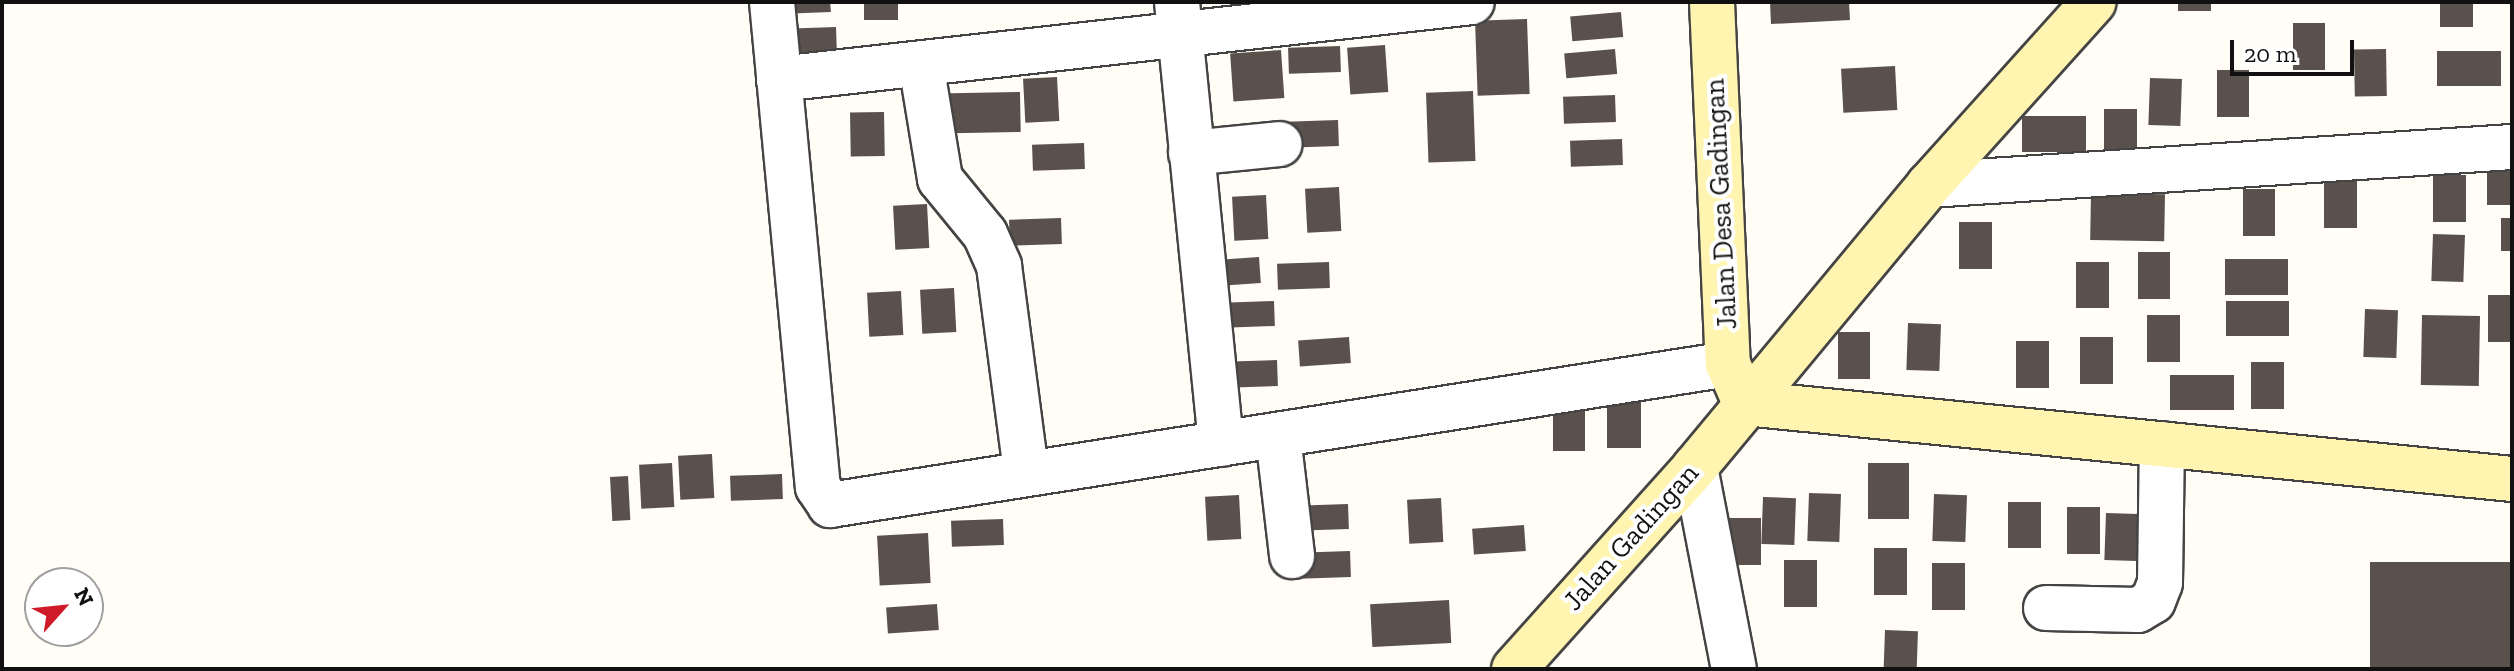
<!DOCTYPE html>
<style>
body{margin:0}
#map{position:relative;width:2514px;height:671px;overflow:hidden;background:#fffdf5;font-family:"Zilla Slab",serif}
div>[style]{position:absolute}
.building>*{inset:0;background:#5b514c;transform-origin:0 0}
.roads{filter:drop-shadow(2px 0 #444) drop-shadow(-2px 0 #444) drop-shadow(0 2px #444) drop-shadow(0 -2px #444)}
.street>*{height:44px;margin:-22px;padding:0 22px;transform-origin:22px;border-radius:22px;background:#fff}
.secondary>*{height:44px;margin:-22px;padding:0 22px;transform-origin:22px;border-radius:22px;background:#fff4b0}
span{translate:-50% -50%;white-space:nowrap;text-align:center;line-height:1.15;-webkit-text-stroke:8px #fff;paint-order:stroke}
.street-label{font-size:28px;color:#111}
.frame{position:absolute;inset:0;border:4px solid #111;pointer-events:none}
.north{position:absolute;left:24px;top:567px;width:80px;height:80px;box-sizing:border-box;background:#fff;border:2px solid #a0a0a0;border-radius:50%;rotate:63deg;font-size:22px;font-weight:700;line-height:32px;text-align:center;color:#111}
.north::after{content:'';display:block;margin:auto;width:28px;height:36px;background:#cf1b29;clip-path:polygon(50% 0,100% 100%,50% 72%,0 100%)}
.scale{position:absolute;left:2230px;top:40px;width:124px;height:36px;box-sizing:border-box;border:4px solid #111;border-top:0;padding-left:10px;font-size:24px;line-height:28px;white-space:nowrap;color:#111;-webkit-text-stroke:6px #fff;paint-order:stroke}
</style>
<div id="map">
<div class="building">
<div style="clip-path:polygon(778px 2px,830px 2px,831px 12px,779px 14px)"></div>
<div style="left:864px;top:2px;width:34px;height:18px"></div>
<div style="clip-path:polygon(1770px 2px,1849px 2px,1850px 20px,1771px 24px)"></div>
<div style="left:2178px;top:2px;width:33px;height:9px"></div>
<div style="left:2440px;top:2px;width:33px;height:25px"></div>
<div style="left:1621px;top:12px;width:25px;height:51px;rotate:85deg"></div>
<div style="left:1527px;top:19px;width:75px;height:52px;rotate:88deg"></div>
<div style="left:2293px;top:23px;width:32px;height:47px"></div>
<div style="left:836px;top:27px;width:25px;height:52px;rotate:88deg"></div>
<div style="left:1385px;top:45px;width:47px;height:38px;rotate:86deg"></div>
<div style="left:1340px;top:46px;width:26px;height:52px;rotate:88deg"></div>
<div style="left:1615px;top:49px;width:25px;height:51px;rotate:85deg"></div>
<div style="left:2386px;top:49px;width:47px;height:32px;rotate:89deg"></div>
<div style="left:1281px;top:50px;width:48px;height:51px;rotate:86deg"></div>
<div style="left:2437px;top:51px;width:64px;height:35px"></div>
<div style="left:1895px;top:66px;width:44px;height:54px;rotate:87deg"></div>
<div style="left:2217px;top:70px;width:32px;height:47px"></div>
<div style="left:1057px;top:77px;width:44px;height:34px;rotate:87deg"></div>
<div style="left:2150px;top:78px;width:32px;height:47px;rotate:2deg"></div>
<div style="left:1473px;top:91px;width:70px;height:47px;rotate:88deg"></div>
<div style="left:1020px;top:92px;width:40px;height:82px;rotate:89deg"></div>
<div style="left:1615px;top:95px;width:27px;height:52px;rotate:88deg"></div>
<div style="left:2104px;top:109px;width:33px;height:47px"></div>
<div style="left:884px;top:112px;width:44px;height:34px;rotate:89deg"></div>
<div style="left:2022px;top:116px;width:64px;height:36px"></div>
<div style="left:1338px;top:120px;width:26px;height:52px;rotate:88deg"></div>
<div style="left:1622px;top:139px;width:26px;height:52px;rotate:88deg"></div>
<div style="left:1084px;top:143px;width:26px;height:52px;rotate:88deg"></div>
<div style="left:2487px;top:158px;width:25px;height:47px"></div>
<div style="left:2433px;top:175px;width:33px;height:47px"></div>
<div style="left:2324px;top:181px;width:33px;height:47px"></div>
<div style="left:1339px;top:187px;width:44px;height:34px;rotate:87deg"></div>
<div style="left:2243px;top:189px;width:32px;height:47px"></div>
<div style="left:2091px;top:193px;width:74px;height:47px;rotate:1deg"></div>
<div style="left:1266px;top:195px;width:44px;height:34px;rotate:87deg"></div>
<div style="left:927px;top:204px;width:44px;height:34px;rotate:87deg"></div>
<div style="left:1061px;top:218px;width:26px;height:52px;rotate:88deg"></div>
<div style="left:2501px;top:218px;width:11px;height:33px"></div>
<div style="left:1959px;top:222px;width:33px;height:47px"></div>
<div style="left:2433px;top:234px;width:32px;height:47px;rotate:2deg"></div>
<div style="left:2138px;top:252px;width:32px;height:47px"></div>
<div style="left:1259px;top:257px;width:26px;height:51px;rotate:86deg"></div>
<div style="left:2225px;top:259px;width:63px;height:36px"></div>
<div style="left:1329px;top:262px;width:26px;height:52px;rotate:88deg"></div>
<div style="left:2076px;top:262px;width:33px;height:46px"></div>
<div style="left:954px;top:288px;width:44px;height:34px;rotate:87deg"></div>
<div style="left:901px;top:291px;width:44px;height:34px;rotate:87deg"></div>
<div style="left:2488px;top:295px;width:24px;height:47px"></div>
<div style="left:1274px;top:301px;width:25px;height:51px;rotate:88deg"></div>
<div style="left:2226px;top:301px;width:63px;height:35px"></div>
<div style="left:2365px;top:309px;width:33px;height:48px;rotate:2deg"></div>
<div style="left:2147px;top:315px;width:33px;height:47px"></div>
<div style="left:2422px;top:315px;width:58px;height:70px;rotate:1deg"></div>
<div style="left:1908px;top:323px;width:33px;height:47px;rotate:2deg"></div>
<div style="left:1838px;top:332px;width:32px;height:47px"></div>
<div style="left:1349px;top:337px;width:26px;height:51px;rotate:86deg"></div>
<div style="left:2080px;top:337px;width:33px;height:47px"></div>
<div style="left:2016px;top:341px;width:33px;height:47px"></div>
<div style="left:1277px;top:360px;width:26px;height:52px;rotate:88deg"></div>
<div style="left:2284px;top:362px;width:47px;height:33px;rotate:90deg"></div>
<div style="left:2170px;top:375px;width:64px;height:35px"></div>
<div style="left:1607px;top:402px;width:34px;height:46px"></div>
<div style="left:1553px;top:411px;width:32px;height:40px"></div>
<div style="left:712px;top:454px;width:44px;height:34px;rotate:87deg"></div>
<div style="left:672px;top:463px;width:44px;height:33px;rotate:87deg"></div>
<div style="left:1868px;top:463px;width:41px;height:56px"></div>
<div style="left:782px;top:474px;width:25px;height:52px;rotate:88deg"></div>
<div style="left:628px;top:476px;width:44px;height:18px;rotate:87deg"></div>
<div style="left:1809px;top:493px;width:32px;height:48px;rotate:2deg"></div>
<div style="left:1934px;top:494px;width:33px;height:47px;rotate:2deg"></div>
<div style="left:1239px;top:495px;width:44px;height:34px;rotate:87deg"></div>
<div style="left:1763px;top:497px;width:33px;height:47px;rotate:2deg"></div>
<div style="left:1441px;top:498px;width:44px;height:34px;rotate:87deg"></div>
<div style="left:2008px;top:502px;width:33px;height:46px"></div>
<div style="left:1348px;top:504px;width:25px;height:52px;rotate:88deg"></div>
<div style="left:2067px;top:507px;width:33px;height:47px"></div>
<div style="left:2106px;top:513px;width:32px;height:47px;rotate:2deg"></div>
<div style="left:1729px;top:518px;width:32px;height:47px"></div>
<div style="left:1003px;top:519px;width:26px;height:52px;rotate:88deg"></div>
<div style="left:1524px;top:525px;width:26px;height:52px;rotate:86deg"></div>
<div style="left:928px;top:533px;width:50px;height:51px;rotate:87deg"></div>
<div style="left:1874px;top:548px;width:33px;height:47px"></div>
<div style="left:1350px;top:551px;width:26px;height:52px;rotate:88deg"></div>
<div style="left:1784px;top:560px;width:33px;height:47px"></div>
<div style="left:2370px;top:562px;width:142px;height:107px"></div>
<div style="left:1932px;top:563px;width:33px;height:47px"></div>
<div style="left:1449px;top:600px;width:43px;height:79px;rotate:87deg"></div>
<div style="left:937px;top:604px;width:26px;height:51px;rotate:86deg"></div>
<div style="left:1885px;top:630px;width:33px;height:39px;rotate:2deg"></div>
</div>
<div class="roads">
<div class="street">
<div style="left:772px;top:2px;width:487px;rotate:84.6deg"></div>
<div style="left:818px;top:487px;width:22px;rotate:56deg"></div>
<div style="left:830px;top:505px;width:909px;rotate:-8.92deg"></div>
<div style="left:1177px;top:2px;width:444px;rotate:84.3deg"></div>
<div style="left:921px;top:64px;width:117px;rotate:80.6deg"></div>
<div style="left:940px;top:179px;width:71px;rotate:50.7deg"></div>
<div style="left:985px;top:234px;width:35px;rotate:66deg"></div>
<div style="left:999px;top:266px;width:206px;rotate:82.5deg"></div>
<div style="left:779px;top:79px;width:697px;rotate:-6.34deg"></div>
<div style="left:1191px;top:153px;width:89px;rotate:-5.8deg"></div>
<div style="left:1929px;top:185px;width:584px;rotate:-3.73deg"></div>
<div style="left:1278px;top:436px;width:121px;rotate:83.3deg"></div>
<div style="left:1695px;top:467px;width:206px;rotate:79.1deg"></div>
<div style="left:2046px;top:608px;width:92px;rotate:1.2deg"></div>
<div style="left:2138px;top:610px;width:17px;rotate:-31deg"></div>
<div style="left:2153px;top:601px;width:19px;rotate:-69deg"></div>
<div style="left:2160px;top:583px;width:139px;rotate:-89.2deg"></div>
</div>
<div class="secondary">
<div style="left:1712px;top:2px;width:362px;rotate:87.5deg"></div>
<div style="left:1728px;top:364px;width:43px;rotate:66.4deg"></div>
<div style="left:1745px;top:403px;width:771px;rotate:5.66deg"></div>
<div style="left:1514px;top:669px;width:271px;rotate:-48.1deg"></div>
<div style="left:1695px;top:467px;width:366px;rotate:-50.3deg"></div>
<div style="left:1929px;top:185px;width:246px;rotate:-48deg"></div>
</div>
</div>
<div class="street-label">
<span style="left:1721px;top:204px;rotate:-93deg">Jalan Desa Gadingan</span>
<span style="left:1631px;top:537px;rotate:-48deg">Jalan Gadingan</span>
</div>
<div class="frame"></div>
<div class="north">N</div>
<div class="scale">20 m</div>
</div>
